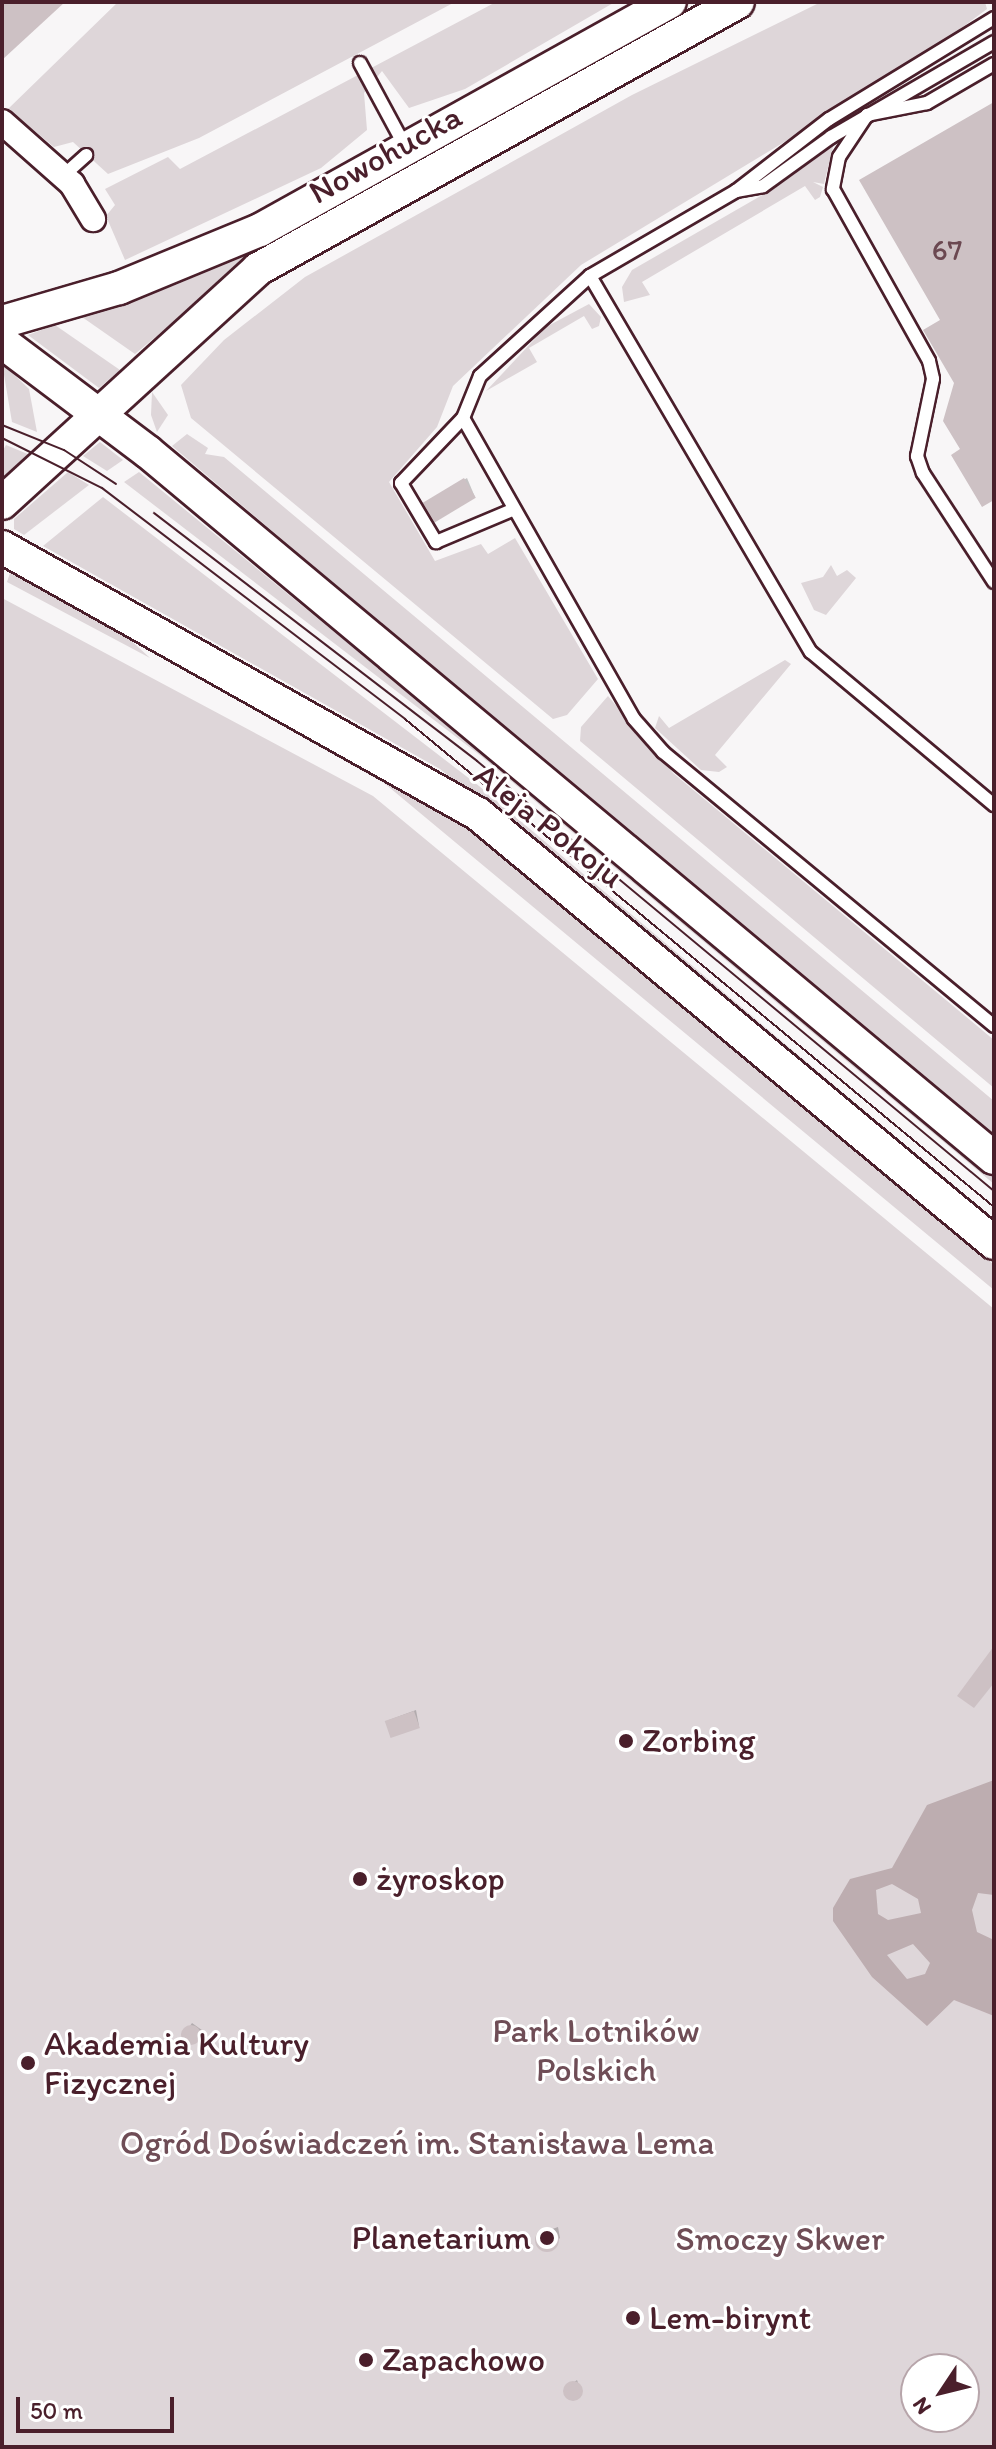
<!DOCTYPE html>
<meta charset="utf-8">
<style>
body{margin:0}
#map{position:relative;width:996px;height:2449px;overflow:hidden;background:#f8f6f7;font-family:Itim,sans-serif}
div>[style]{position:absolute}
.green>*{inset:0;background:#ded6d9}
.water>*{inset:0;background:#bdadb0}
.shadow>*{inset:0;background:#0003;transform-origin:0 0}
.building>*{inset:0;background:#cdc1c4;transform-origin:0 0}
.round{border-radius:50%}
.roads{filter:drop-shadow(2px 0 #4a1f2b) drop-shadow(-2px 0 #4a1f2b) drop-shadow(0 2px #4a1f2b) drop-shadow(0 -2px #4a1f2b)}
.lane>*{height:12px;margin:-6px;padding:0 6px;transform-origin:6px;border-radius:6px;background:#fff}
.street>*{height:24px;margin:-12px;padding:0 12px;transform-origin:12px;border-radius:12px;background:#fff}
.secondary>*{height:32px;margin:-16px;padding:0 16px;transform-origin:16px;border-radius:16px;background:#fff}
.tram>*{height:2px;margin:-1px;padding:0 1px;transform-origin:1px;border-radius:1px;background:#4a1f2b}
.dots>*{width:22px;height:22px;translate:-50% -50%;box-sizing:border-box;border:4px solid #fff;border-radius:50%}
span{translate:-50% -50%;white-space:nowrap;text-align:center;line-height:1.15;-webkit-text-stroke:6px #fff;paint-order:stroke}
.number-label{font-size:30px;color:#6b4851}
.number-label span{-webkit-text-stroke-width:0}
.street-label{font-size:34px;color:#4a1f2b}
.poi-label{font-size:34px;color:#4a1f2b}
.left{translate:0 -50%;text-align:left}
.right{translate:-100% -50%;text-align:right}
.park-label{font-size:34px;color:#6f4d56}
.frame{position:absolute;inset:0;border:4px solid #4a1f2b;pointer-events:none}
.north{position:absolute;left:900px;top:2353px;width:80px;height:80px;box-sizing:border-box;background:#fff;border:2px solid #b7a5aa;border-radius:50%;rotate:235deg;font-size:22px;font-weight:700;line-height:32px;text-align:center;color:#4a1f2b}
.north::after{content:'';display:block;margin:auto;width:28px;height:36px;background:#4a1f2b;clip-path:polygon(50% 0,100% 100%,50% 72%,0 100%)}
.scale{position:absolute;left:16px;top:2397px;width:158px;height:36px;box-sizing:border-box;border:4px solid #4a1f2b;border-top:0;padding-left:10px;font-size:24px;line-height:28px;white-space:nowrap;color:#4a1f2b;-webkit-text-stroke:6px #fff;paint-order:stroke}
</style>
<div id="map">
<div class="green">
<div style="clip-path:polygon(118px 2px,455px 2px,199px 138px,108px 174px,73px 142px,54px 147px,8px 109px)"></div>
<div style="clip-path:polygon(496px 2px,615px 2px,465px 89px,409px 108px,382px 71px,364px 93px,367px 130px,321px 168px,125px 260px,106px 216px,115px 205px,105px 189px,168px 157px,180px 169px)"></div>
<div style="clip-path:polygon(821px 2px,985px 2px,987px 9px,913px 64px,581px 265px,453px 386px,437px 427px,389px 482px,435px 561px,481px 544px,488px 554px,515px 538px,598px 679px,567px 715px,553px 719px,191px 418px,181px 385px,224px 340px,305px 277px,632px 95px)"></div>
<div style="clip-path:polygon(834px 143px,824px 184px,813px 182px,823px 187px,820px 197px,815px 200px,805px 186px,642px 282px,650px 295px,624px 302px,622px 287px,632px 270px,764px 194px)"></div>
<div style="clip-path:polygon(267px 244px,135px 354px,82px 317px,178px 284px)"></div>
<div style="clip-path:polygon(589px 304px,601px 317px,599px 326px,592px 329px,584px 316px,529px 348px,537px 362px,486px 391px,546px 327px)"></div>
<div style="clip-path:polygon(55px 325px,120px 370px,99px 388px,28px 335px)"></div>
<div style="clip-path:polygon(2px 363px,29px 389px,37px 432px,12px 422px)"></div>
<div style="clip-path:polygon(152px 392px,168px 415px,157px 432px,151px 415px)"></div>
<div style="clip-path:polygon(187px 434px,208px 448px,205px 454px,224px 457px,994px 1101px,994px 1143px,172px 446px)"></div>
<div style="clip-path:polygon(100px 442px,123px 460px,107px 471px,83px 456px)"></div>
<div style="clip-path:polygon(6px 445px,30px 455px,2px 484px,2px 452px)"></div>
<div style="clip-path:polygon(68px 472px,89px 485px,24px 535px,14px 529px,14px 519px)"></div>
<div style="clip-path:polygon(139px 472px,994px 1172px,994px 1184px,481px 756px,124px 482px)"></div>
<div style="clip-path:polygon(103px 497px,479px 786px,994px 1220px,440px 769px,43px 546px)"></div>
<div style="clip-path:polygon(831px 565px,837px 576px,847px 570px,856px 578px,826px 615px,814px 610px,801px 583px,823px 577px)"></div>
<div style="clip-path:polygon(12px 567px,111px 622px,150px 658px,7px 582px)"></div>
<div style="clip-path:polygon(evenodd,2px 598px,373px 796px,994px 1309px,994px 2447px,2px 2447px,2px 598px,916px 2369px,964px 2369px,964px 2417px,916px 2417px,916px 2369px)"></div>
<div style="clip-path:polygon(785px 660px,791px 664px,715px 755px,727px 767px,719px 772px,701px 770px,655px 728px,659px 716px,669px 728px)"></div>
<div style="clip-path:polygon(205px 682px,259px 703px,468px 820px,994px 1265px,994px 1290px,384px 783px)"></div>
<div style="clip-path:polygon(608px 696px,673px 773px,994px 1040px,994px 1088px,580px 741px,581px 727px)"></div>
</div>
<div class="water">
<div style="clip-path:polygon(evenodd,994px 1780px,994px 1895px,978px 1893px,972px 1910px,977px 1932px,994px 1940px,994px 2016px,954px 2000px,927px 2026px,872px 1977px,833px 1921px,833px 1908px,850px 1879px,892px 1868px,927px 1805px,994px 1780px,892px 1884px,918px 1899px,921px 1913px,888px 1920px,878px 1914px,876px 1890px,892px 1884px,994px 1780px,913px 1944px,930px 1963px,925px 1974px,907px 1979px,887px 1955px,913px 1944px)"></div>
</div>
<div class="shadow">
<div style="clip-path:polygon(467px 478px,475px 497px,428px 501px)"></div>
<div style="clip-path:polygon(416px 1710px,419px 1726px,389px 1720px)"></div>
<div style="left:192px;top:2023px;width:12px;height:16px;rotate:35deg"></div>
<div style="clip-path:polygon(558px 2227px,560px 2238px,548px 2249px,538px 2234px)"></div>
<div style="clip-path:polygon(577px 2380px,582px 2393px,570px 2397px,566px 2388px)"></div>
</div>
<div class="building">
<div style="clip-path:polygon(2px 2px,65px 2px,2px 60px)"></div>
<div style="clip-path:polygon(994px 102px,994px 500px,982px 507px,951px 455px,960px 449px,943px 421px,954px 383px,923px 330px,940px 320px,859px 180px)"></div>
<div style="left:464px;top:478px;width:23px;height:48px;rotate:59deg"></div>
<div style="clip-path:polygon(994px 1646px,994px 1683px,974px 1708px,957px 1696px)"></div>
<div style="left:414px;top:1711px;width:18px;height:31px;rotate:71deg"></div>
<div class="round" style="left:181px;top:2025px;width:20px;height:20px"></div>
<div class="round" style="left:535px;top:2228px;width:24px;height:24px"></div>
<div class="round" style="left:563px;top:2381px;width:20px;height:20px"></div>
</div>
<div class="roads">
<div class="lane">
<div style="left:994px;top:18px;width:193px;rotate:148.5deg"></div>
<div style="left:829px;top:119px;width:118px;rotate:142.3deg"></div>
<div style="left:736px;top:191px;width:169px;rotate:149.8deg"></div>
<div style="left:590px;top:276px;width:149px;rotate:137.7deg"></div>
<div style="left:480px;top:376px;width:45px;rotate:112deg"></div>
<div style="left:463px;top:418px;width:346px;rotate:60.4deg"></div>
<div style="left:634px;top:719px;width:44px;rotate:48.7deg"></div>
<div style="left:663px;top:752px;width:430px;rotate:39.6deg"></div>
<div style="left:360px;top:63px;width:97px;rotate:61.6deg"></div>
<div style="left:994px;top:64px;width:78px;rotate:149.8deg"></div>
<div style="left:927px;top:103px;width:61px;rotate:168.7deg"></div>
<div style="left:867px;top:115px;width:50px;rotate:123.7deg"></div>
<div style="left:839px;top:157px;width:33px;rotate:101deg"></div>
<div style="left:833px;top:189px;width:197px;rotate:60.8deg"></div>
<div style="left:929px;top:361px;width:18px;rotate:77deg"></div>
<div style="left:933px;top:379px;width:79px;rotate:101.7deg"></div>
<div style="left:917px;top:456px;width:18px;rotate:71deg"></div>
<div style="left:923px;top:473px;width:130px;rotate:56.9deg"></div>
<div style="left:64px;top:175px;width:30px;rotate:-42deg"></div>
<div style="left:736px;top:191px;width:27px;rotate:-10deg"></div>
<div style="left:763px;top:186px;width:84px;rotate:-35.8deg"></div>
<div style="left:831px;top:137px;width:189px;rotate:-30.2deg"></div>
<div style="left:590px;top:276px;width:436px;rotate:59.6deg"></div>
<div style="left:811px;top:652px;width:239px;rotate:39.9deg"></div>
<div style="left:463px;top:418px;width:90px;rotate:133.6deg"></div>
<div style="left:401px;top:483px;width:69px;rotate:59.3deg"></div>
<div style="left:436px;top:542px;width:82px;rotate:-22.8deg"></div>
</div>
<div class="street">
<div style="left:2px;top:122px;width:94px;rotate:41.5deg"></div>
<div style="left:72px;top:184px;width:41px;rotate:59deg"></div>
</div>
<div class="secondary">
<div style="left:2px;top:322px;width:122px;rotate:-16.2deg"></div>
<div style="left:119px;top:288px;width:152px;rotate:-22.4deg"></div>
<div style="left:260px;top:230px;width:469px;rotate:-29.1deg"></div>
<div style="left:2px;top:342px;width:183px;rotate:37deg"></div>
<div style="left:148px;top:452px;width:1102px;rotate:39.85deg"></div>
<div style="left:2px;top:503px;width:347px;rotate:-42.4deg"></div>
<div style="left:258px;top:269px;width:549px;rotate:-29.08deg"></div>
<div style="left:2px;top:547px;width:546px;rotate:29.29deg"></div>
<div style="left:478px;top:814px;width:671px;rotate:39.74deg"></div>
</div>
</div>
<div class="tram">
<div style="left:2px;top:425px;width:67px;rotate:22deg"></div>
<div style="left:64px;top:450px;width:62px;rotate:33.2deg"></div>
<div style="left:2px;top:438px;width:112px;rotate:26.6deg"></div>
<div style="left:102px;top:488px;width:381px;rotate:37.3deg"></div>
<div style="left:405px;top:719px;width:765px;rotate:39.64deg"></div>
<div style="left:154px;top:513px;width:407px;rotate:37.5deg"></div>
<div style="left:477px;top:761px;width:672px;rotate:39.75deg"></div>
</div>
<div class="dots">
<div style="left:626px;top:1741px;background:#4a1f2b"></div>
<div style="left:360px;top:1879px;background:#4a1f2b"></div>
<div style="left:28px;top:2063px;background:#4a1f2b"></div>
<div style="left:547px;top:2238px;background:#4a1f2b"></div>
<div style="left:633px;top:2318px;background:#4a1f2b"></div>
<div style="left:366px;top:2360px;background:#4a1f2b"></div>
</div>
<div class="number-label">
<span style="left:947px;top:250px">67</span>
</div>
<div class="street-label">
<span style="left:385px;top:154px;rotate:-29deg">Nowohucka</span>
<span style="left:549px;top:825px;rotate:38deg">Aleja Pokoju</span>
</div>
<div class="poi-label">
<span class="left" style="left:642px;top:1741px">Zorbing</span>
<span class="left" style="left:376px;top:1879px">żyroskop</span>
<span class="left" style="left:44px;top:2063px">Akademia Kultury<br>Fizycznej</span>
<span class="right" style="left:531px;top:2238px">Planetarium</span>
<span class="left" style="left:649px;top:2318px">Lem-birynt</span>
<span class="left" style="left:382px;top:2360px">Zapachowo</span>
</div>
<div class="park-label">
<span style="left:596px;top:2050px">Park Lotników<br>Polskich</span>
<span style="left:417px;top:2143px">Ogród Doświadczeń im. Stanisława Lema</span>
<span style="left:780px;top:2239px">Smoczy Skwer</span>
</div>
<div class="frame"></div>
<div class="north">N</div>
<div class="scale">50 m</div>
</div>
